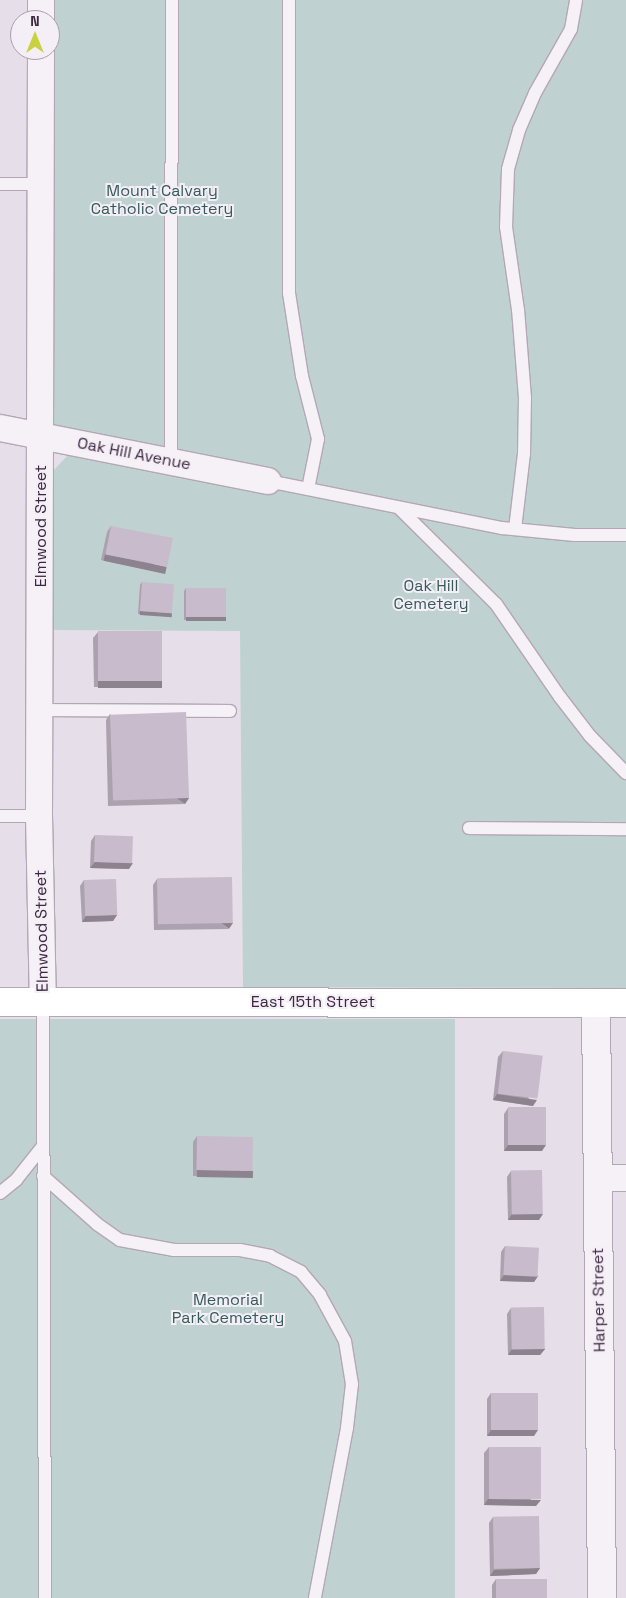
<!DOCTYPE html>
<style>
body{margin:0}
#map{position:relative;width:626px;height:1598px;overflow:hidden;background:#e6dee8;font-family:"Space Grotesk",sans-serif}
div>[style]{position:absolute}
.green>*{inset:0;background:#bfd2d1;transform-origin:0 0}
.roads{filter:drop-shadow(1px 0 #b3a7b5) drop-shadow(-1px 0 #b3a7b5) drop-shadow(0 1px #b3a7b5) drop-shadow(0 -1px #b3a7b5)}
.service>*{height:12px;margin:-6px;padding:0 6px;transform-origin:6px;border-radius:6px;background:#f6f1f6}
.minor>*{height:26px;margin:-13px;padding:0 13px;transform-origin:13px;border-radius:13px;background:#f6f1f6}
.tertiary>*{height:28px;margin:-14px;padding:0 14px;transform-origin:14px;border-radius:14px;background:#f6f1f6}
.secondary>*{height:28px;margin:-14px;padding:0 14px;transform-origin:14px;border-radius:14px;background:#fff}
.wall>*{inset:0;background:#aca1af}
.shaded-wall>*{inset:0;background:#8c838e;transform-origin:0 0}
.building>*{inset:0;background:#c8bbcb;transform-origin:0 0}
span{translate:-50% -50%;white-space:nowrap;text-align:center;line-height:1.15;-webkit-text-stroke:4px #f4eef6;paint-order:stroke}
.park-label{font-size:16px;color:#345b5b}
.street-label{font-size:16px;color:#3b273f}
.north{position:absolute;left:10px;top:10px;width:50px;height:50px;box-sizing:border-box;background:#f4eef6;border:1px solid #aa9ead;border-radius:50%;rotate:0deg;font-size:14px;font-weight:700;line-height:20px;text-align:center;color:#3b273f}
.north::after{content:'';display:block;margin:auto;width:18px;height:22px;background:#cad140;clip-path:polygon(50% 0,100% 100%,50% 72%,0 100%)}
</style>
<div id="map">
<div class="green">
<div style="clip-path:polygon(49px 0,626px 0,626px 988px,243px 987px,240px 631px,50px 630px,53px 471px,69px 454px,50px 422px)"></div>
<div style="left:0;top:1019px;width:455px;height:579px"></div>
</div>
<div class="roads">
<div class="service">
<div style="left:289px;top:0;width:293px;rotate:90deg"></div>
<div style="left:289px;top:293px;width:84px;rotate:81.1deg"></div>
<div style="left:302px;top:376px;width:65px;rotate:75.7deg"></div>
<div style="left:318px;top:439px;width:51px;rotate:101.3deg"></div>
<div style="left:0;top:184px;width:40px"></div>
<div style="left:171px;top:461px;width:461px;rotate:-89.9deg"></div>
<div style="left:268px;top:481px;width:239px;rotate:11.4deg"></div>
<div style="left:502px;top:528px;width:73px;rotate:5.5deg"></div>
<div style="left:575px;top:535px;width:51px"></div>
<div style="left:399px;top:508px;width:136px;rotate:44.7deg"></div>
<div style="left:496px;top:604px;width:113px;rotate:55.5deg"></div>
<div style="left:560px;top:697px;width:49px;rotate:52.4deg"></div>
<div style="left:590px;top:736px;width:52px;rotate:45.8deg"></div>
<div style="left:515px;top:529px;width:76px;rotate:-83.2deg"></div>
<div style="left:524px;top:454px;width:56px;rotate:-89deg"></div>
<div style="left:525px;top:398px;width:88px;rotate:-94.5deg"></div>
<div style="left:518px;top:310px;width:84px;rotate:-98.2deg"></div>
<div style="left:506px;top:227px;width:58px;rotate:-88deg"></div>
<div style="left:508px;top:169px;width:41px;rotate:-74.2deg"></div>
<div style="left:519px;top:130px;width:40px;rotate:-66.6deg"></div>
<div style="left:535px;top:93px;width:73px;rotate:-60.6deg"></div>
<div style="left:571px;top:29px;width:29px;rotate:-80deg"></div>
<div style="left:40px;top:710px;width:190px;rotate:0.3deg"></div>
<div style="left:0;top:816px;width:39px"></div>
<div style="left:469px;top:828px;width:157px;rotate:0.4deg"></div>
<div style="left:43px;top:1002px;width:596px;rotate:89.81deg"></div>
<div style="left:43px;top:1176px;width:72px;rotate:41.6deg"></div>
<div style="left:97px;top:1224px;width:28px;rotate:35deg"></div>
<div style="left:120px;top:1240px;width:55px;rotate:10.5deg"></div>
<div style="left:174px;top:1250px;width:66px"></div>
<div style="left:240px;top:1250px;width:31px;rotate:11deg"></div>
<div style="left:270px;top:1256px;width:35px;rotate:27deg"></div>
<div style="left:301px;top:1272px;width:30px;rotate:50deg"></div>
<div style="left:320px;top:1295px;width:52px;rotate:61.5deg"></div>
<div style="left:345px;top:1341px;width:44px;rotate:80.8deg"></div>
<div style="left:352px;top:1384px;width:44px;rotate:96.5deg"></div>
<div style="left:347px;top:1428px;width:173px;rotate:100.7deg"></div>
<div style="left:0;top:1193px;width:21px;rotate:-39deg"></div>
<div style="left:16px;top:1180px;width:43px;rotate:-51.5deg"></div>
</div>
<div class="minor">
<div style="left:41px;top:20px;width:20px;rotate:-90deg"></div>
<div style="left:41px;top:50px;width:766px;rotate:90.15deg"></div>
<div style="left:39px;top:816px;width:186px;rotate:88.8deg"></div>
<div style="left:0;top:428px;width:273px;rotate:11.2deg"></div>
<div style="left:597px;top:1178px;width:29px"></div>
</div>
<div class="tertiary">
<div style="left:596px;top:1003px;width:595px;rotate:89.42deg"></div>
</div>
<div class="secondary">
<div style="left:0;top:1002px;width:626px;rotate:0.09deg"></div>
</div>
</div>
<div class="wall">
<div style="clip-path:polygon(111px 526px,163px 573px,101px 560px,107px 532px)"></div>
<div style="clip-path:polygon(142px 582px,170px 616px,138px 614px,140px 585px)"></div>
<div style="clip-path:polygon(186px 588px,224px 620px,184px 620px,184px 591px)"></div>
<div style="clip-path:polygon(98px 632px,158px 687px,94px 687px,93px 638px)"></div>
<div style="clip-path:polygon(110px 714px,189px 798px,185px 804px,108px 806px,106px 720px)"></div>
<div style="clip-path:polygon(95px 835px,129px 869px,90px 868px,91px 841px)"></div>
<div style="clip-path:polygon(157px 879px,229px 929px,154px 930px,153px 885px)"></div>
<div style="clip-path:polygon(84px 880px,117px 915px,113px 921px,82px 922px,80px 886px)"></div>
<div style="clip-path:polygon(503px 1051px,533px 1106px,493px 1100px,498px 1057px)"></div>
<div style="clip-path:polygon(508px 1108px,542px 1151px,504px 1151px,504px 1114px)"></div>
<div style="clip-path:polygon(197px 1136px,249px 1177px,193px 1176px,193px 1142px)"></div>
<div style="clip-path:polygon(511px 1171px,539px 1220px,508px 1220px,507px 1177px)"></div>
<div style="clip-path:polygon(505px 1246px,538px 1276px,534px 1282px,500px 1281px,501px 1252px)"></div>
<div style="clip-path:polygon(511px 1308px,545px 1349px,540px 1355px,508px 1355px,507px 1314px)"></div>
<div style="clip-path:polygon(491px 1393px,534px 1436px,487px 1436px,487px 1399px)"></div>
<div style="clip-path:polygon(489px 1447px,536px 1506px,484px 1505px,484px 1453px)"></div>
<div style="clip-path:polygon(493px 1517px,540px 1568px,536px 1574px,490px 1576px,489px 1523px)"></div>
<div style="clip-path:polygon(496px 1579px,547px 1598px,492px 1598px,492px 1585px)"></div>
</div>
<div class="shaded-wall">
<div style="left:105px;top:554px;width:63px;height:7px;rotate:12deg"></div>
<div style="left:140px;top:611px;width:32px;height:4px;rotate:4deg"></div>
<div style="left:186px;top:617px;width:40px;height:4px"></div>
<div style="left:98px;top:681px;width:64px;height:7px"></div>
<div style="left:189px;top:798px;width:7px;height:77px;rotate:124deg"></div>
<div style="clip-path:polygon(95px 862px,133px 863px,129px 869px,90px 868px)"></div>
<div style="clip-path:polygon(117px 915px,113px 921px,82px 922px,86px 916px)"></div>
<div style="left:233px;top:923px;width:7px;height:75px;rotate:124deg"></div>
<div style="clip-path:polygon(497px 1094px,537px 1100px,533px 1106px,493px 1100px)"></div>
<div style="clip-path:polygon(508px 1145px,546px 1145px,542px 1151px,504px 1151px)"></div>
<div style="left:197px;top:1170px;width:56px;height:7px;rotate:1deg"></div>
<div style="clip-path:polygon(512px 1214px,543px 1214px,539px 1220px,508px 1220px)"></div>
<div style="clip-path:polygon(504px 1275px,538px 1276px,534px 1282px,500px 1281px)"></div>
<div style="clip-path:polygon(512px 1349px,545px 1349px,540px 1355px,508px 1355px)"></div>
<div style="clip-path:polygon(491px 1430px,538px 1430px,534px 1436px,487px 1436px)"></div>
<div style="clip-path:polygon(488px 1499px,541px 1500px,536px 1506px,484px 1505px)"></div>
<div style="clip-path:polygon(540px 1568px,536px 1574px,490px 1576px,494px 1570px)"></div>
</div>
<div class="building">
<div style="left:111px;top:526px;width:63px;height:29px;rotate:11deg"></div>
<div style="left:142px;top:582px;width:32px;height:29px;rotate:4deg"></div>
<div style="left:186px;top:588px;width:40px;height:29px"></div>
<div style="left:162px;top:631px;width:50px;height:64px;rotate:90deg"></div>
<div style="left:186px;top:712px;width:86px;height:76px;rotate:88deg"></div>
<div style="left:95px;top:835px;width:38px;height:27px;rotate:2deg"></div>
<div style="left:232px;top:877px;width:46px;height:75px;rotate:89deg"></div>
<div style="left:116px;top:879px;width:36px;height:32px;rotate:88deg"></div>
<div style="left:503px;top:1051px;width:40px;height:43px;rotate:7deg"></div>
<div style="left:546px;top:1107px;width:38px;height:38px;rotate:90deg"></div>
<div style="left:197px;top:1136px;width:56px;height:34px;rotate:1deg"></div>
<div style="left:542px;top:1170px;width:44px;height:31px;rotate:89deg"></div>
<div style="left:505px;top:1246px;width:34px;height:29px;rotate:3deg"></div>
<div style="left:544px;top:1307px;width:42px;height:33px;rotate:89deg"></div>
<div style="left:491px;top:1393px;width:47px;height:37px"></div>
<div style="left:489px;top:1447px;width:52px;height:52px"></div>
<div style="left:539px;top:1516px;width:52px;height:46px;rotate:89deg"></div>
<div style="left:496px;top:1579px;width:51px;height:19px"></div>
</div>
<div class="park-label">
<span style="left:162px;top:200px">Mount Calvary<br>Catholic Cemetery</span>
<span style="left:431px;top:595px">Oak Hill<br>Cemetery</span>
<span style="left:228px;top:1309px">Memorial<br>Park Cemetery</span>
</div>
<div class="street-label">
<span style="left:134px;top:454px;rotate:11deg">Oak Hill Avenue</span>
<span style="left:41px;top:526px;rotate:-90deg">Elmwood Street</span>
<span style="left:42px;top:931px;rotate:-91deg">Elmwood Street</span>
<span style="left:313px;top:1002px">East 15th Street</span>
<span style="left:599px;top:1300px;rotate:-91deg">Harper Street</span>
</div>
<div class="north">N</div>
</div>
